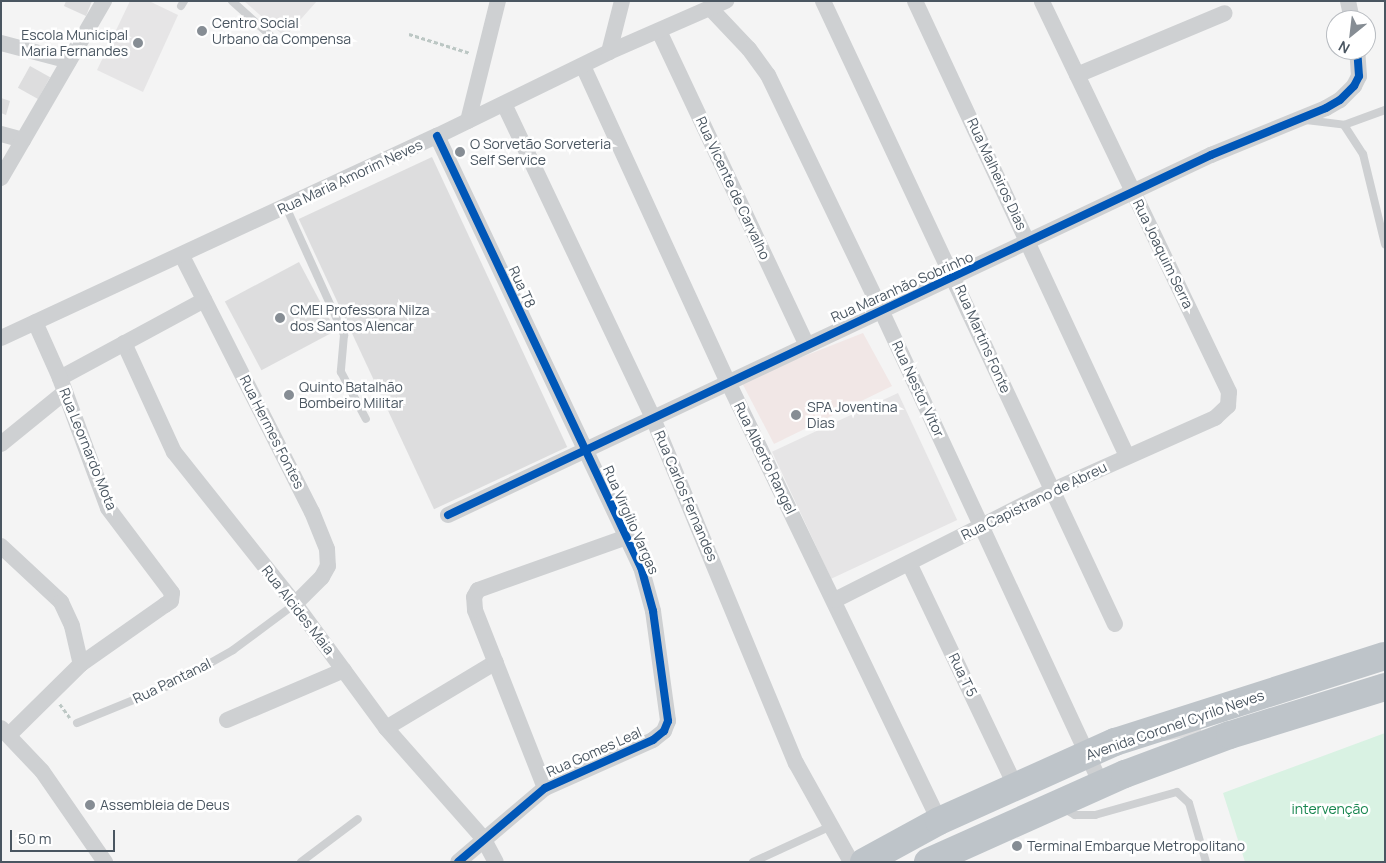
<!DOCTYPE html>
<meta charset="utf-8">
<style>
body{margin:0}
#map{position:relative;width:1386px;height:863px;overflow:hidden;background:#f4f4f4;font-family:Manrope,sans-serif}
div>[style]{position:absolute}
.education>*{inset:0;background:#e6e5e6;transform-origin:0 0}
.medical>*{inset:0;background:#f1e7e6}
.green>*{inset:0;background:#d9f2e3}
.building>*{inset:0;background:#ddddde;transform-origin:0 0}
.path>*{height:2.5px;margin-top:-1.25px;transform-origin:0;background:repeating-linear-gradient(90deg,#bcc7c4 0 4px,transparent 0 6.5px)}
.lane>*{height:8px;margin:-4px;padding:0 4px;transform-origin:4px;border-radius:4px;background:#ced0d2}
.street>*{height:16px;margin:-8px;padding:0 8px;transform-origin:8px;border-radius:8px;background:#ced0d2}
.highway>*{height:28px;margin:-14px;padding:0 14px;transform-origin:14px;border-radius:14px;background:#bec4c9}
.cycleway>*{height:8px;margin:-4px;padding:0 4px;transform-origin:4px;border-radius:4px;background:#0057b8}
.dots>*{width:14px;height:14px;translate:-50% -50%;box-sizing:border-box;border:2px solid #fff;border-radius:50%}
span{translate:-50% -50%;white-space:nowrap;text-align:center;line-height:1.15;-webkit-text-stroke:5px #fff;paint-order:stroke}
.poi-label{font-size:14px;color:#4a5661}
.left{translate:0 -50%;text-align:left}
.right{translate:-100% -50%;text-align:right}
.street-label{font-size:14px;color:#4a5661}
.park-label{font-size:14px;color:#17864f}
.frame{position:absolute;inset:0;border:2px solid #4a5661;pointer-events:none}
.north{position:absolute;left:1326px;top:10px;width:50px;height:50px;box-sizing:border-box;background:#fff;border:1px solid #b7bbc0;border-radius:50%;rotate:209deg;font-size:14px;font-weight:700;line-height:20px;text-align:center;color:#4a5661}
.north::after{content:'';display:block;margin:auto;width:18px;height:22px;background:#868d94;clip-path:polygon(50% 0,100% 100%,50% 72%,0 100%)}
.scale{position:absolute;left:10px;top:830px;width:105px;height:22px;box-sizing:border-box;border:2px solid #4a5661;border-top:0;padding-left:6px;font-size:15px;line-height:18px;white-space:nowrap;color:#4a5661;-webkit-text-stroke:4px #fff;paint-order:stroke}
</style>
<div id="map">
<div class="education">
<div style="clip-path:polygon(130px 1px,149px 1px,178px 15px,143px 92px,97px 70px)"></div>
<div style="clip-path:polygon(244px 1px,317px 1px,285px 37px)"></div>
<div style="left:898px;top:393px;width:140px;height:139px;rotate:65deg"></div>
</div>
<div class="medical">
<div style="clip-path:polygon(863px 333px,892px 386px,774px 444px,741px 381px)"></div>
</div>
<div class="green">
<div style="clip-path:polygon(1385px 733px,1385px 862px,1245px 862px,1223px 793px)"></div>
</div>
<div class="building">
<div style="clip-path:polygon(66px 1px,92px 1px,86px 16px,64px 6px)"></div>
<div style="left:30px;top:66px;width:23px;height:25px;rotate:29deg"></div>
<div style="clip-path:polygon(1px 98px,10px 101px,6px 115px,1px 113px)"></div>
<div style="left:432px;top:157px;width:320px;height:147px;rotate:65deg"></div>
<div style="left:299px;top:262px;width:78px;height:84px;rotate:62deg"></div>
<div style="left:1200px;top:724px;width:10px;height:39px;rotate:79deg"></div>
</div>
<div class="path">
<div style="left:409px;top:34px;width:64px;rotate:17.3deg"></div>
<div style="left:60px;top:704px;width:17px;rotate:54deg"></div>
</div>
<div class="lane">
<div style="left:232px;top:1px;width:54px;rotate:42deg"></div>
<div style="left:181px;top:6px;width:6px;rotate:-59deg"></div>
<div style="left:1306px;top:120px;width:38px;rotate:7deg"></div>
<div style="left:1344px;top:125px;width:35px;rotate:57deg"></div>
<div style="left:1363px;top:154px;width:93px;rotate:76.3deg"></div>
<div style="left:1344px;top:125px;width:44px;rotate:-20.1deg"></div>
<div style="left:286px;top:207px;width:141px;rotate:65.6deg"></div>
<div style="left:344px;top:335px;width:37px;rotate:95deg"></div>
<div style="left:341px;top:372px;width:53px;rotate:62deg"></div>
<div style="left:77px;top:723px;width:106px;rotate:-22.2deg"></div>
<div style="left:175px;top:683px;width:67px;rotate:-29.6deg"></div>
<div style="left:233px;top:650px;width:77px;rotate:-36.6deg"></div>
<div style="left:1063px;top:808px;width:14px;rotate:30deg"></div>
<div style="left:1075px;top:815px;width:20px"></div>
<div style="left:1095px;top:815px;width:85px;rotate:-15.7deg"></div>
<div style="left:1177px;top:792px;width:16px;rotate:43deg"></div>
<div style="left:1189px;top:803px;width:61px;rotate:73.9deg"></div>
<div style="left:301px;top:862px;width:71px;rotate:-37deg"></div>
<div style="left:753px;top:862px;width:84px;rotate:-24.7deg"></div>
</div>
<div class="street">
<div style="left:823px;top:1px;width:688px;rotate:64.89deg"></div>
<div style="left:915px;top:1px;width:502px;rotate:65.02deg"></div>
<div style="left:1348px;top:1px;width:19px;rotate:78deg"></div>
<div style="left:711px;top:9px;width:55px;rotate:46.5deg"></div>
<div style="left:749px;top:49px;width:32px;rotate:54deg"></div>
<div style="left:768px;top:75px;width:261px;rotate:64.3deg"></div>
<div style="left:881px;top:310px;width:523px;rotate:65.1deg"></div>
<div style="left:659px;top:31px;width:347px;rotate:64.8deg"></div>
<div style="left:1px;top:43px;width:70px;rotate:14.8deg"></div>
<div style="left:609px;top:52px;width:53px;rotate:-75.7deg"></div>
<div style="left:583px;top:66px;width:348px;rotate:65.4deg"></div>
<div style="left:728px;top:382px;width:487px;rotate:64.3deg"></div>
<div style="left:1077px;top:75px;width:160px;rotate:-22.7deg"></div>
<div style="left:504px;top:104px;width:345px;rotate:64.6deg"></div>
<div style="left:652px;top:416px;width:376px;rotate:67.5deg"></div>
<div style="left:796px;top:763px;width:113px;rotate:60.9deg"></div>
<div style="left:468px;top:121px;width:124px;rotate:-76deg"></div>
<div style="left:1px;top:134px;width:23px;rotate:15deg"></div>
<div style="left:437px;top:136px;width:477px;rotate:64.7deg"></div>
<div style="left:641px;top:567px;width:46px;rotate:74.7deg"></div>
<div style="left:653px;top:611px;width:111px;rotate:82.2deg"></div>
<div style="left:668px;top:721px;width:11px;rotate:112deg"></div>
<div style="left:664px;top:731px;width:14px;rotate:141deg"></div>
<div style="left:653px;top:740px;width:118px;rotate:156deg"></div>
<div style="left:545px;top:788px;width:114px;rotate:139.6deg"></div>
<div style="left:1px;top:178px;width:205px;rotate:-59.8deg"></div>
<div style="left:182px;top:256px;width:287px;rotate:63.1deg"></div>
<div style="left:312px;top:512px;width:40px;rotate:68deg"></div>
<div style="left:327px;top:549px;width:17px;rotate:87deg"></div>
<div style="left:328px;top:566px;width:13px;rotate:119deg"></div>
<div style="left:322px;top:577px;width:38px;rotate:135deg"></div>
<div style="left:1px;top:338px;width:481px;rotate:-24.9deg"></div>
<div style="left:437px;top:136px;width:191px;rotate:-26deg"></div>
<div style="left:609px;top:52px;width:128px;rotate:-23.6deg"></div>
<div style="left:124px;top:343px;width:120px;rotate:65.4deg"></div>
<div style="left:174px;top:452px;width:194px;rotate:51.5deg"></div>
<div style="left:295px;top:604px;width:154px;rotate:53.7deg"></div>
<div style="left:386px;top:728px;width:147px;rotate:48.6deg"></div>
<div style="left:483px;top:838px;width:27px;rotate:62deg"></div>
<div style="left:60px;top:378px;width:164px;rotate:-28.4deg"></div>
<div style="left:1px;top:444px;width:82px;rotate:-39.1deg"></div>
<div style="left:448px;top:515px;width:844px;rotate:-25.26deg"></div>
<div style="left:1211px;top:155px;width:124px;rotate:-22.2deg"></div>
<div style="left:1326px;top:108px;width:16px;rotate:-30deg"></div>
<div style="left:1340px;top:100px;width:20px;rotate:-45deg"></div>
<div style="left:1354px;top:86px;width:11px;rotate:-63deg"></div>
<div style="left:1359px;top:76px;width:26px;rotate:-94deg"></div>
<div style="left:1px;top:546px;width:82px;rotate:43deg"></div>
<div style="left:61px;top:602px;width:26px;rotate:65deg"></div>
<div style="left:72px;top:626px;width:39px;rotate:77deg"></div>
<div style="left:909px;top:563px;width:248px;rotate:64.5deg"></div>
<div style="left:835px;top:600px;width:242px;rotate:-26.8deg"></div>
<div style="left:1051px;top:491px;width:180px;rotate:-24deg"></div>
<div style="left:1215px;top:418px;width:18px;rotate:-43deg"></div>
<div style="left:1228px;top:406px;width:14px;rotate:-86deg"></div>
<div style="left:1229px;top:392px;width:433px;rotate:-115.6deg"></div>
<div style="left:227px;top:720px;width:127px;rotate:-23.1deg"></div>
<div style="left:1px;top:728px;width:59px;rotate:46.4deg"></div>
<div style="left:42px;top:771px;width:111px;rotate:55.3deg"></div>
<div style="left:386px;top:728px;width:128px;rotate:-31deg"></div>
<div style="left:10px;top:734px;width:100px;rotate:-44.6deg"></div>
<div style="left:81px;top:664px;width:103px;rotate:-35.1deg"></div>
<div style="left:165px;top:605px;width:7px;rotate:-34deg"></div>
<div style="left:171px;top:601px;width:8px;rotate:-83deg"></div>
<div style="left:172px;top:593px;width:106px;rotate:-127deg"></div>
<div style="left:108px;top:508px;width:139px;rotate:-110.3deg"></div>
<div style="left:60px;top:378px;width:61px;rotate:-114.1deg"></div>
<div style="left:545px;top:788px;width:191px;rotate:-111.5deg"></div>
<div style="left:475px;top:610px;width:13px;rotate:-94deg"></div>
<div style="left:474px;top:597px;width:8px;rotate:-60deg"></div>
<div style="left:478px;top:590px;width:158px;rotate:-19.6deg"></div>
</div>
<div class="highway">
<div style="left:864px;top:862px;width:85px;rotate:-28.7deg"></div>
<div style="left:939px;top:821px;width:193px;rotate:-24.2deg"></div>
<div style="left:1115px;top:742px;width:283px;rotate:-17.7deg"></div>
<div style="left:928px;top:862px;width:216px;rotate:-24.1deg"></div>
<div style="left:1125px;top:774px;width:112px;rotate:-20.4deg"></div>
<div style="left:1230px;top:735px;width:162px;rotate:-17.2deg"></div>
</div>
<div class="cycleway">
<div style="left:437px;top:136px;width:477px;rotate:64.7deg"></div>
<div style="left:641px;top:567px;width:46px;rotate:74.7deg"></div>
<div style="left:653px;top:611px;width:111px;rotate:82.2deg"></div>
<div style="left:668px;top:721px;width:11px;rotate:112deg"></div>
<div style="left:664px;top:731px;width:14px;rotate:141deg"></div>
<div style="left:653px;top:740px;width:118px;rotate:156deg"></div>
<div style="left:545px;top:788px;width:114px;rotate:139.6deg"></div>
<div style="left:448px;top:515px;width:844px;rotate:-25.26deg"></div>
<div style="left:1211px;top:155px;width:124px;rotate:-22.2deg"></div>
<div style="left:1326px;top:108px;width:16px;rotate:-30deg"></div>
<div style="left:1340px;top:100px;width:20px;rotate:-45deg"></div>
<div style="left:1354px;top:86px;width:11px;rotate:-63deg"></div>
<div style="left:1359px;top:76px;width:26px;rotate:-94deg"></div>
</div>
<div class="dots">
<div style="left:202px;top:31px;background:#868d94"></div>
<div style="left:138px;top:43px;background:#868d94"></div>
<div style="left:460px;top:152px;background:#868d94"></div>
<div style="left:280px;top:318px;background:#868d94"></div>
<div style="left:289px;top:395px;background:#868d94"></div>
<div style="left:796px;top:415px;background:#868d94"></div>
<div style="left:90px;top:805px;background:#868d94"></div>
<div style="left:1017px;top:846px;background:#868d94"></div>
</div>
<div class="poi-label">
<span class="left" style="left:212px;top:31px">Centro Social<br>Urbano da Compensa</span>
<span class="right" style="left:128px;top:43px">Escola Municipal<br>Maria Fernandes</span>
<span class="left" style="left:470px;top:152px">O Sorvetão Sorveteria<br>Self Service</span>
<span class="left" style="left:290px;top:318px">CMEI Professora Nilza<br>dos Santos Alencar</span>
<span class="left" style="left:299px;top:395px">Quinto Batalhão<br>Bombeiro Militar</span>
<span class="left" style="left:807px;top:415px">SPA Joventina<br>Dias</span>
<span class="left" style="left:100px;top:805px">Assembleia de Deus</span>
<span class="left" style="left:1027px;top:846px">Terminal Embarque Metropolitano</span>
</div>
<div class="street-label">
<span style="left:997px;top:174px;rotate:65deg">Rua Malheiros Dias</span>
<span style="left:350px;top:177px;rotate:-25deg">Rua Maria Amorim Neves</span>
<span style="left:733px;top:188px;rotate:65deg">Rua Vicente de Carvalho</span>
<span style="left:1163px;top:254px;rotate:64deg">Rua Joaquim Serra</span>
<span style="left:522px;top:287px;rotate:65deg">Rua T8</span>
<span style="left:902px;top:287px;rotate:-24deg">Rua Maranhão Sobrinho</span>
<span style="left:983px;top:339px;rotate:66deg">Rua Martins Fonte</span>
<span style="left:918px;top:389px;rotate:65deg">Rua Nestor Vitor</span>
<span style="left:272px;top:432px;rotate:63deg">Rua Hermes Fontes</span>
<span style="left:88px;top:449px;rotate:68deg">Rua Leornardo Mota</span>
<span style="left:765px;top:458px;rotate:64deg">Rua Alberto Rangel</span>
<span style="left:686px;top:496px;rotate:67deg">Rua Carlos Fernandes</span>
<span style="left:1034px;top:501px;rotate:-26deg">Rua Capistrano de Abreu</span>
<span style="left:631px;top:520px;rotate:66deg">Rua Virgílio Vargas</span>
<span style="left:298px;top:610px;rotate:52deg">Rua Alcides Maia</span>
<span style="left:963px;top:675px;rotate:64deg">Rua T 5</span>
<span style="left:172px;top:681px;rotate:-26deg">Rua Pantanal</span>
<span style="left:1175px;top:725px;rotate:-19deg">Avenida Coronel Cyrilo Neves</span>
<span style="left:594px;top:752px;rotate:-24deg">Rua Gomes Leal</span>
</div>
<div class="park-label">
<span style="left:1330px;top:809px">intervenção</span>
</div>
<div class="frame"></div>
<div class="north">N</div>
<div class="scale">50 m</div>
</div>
